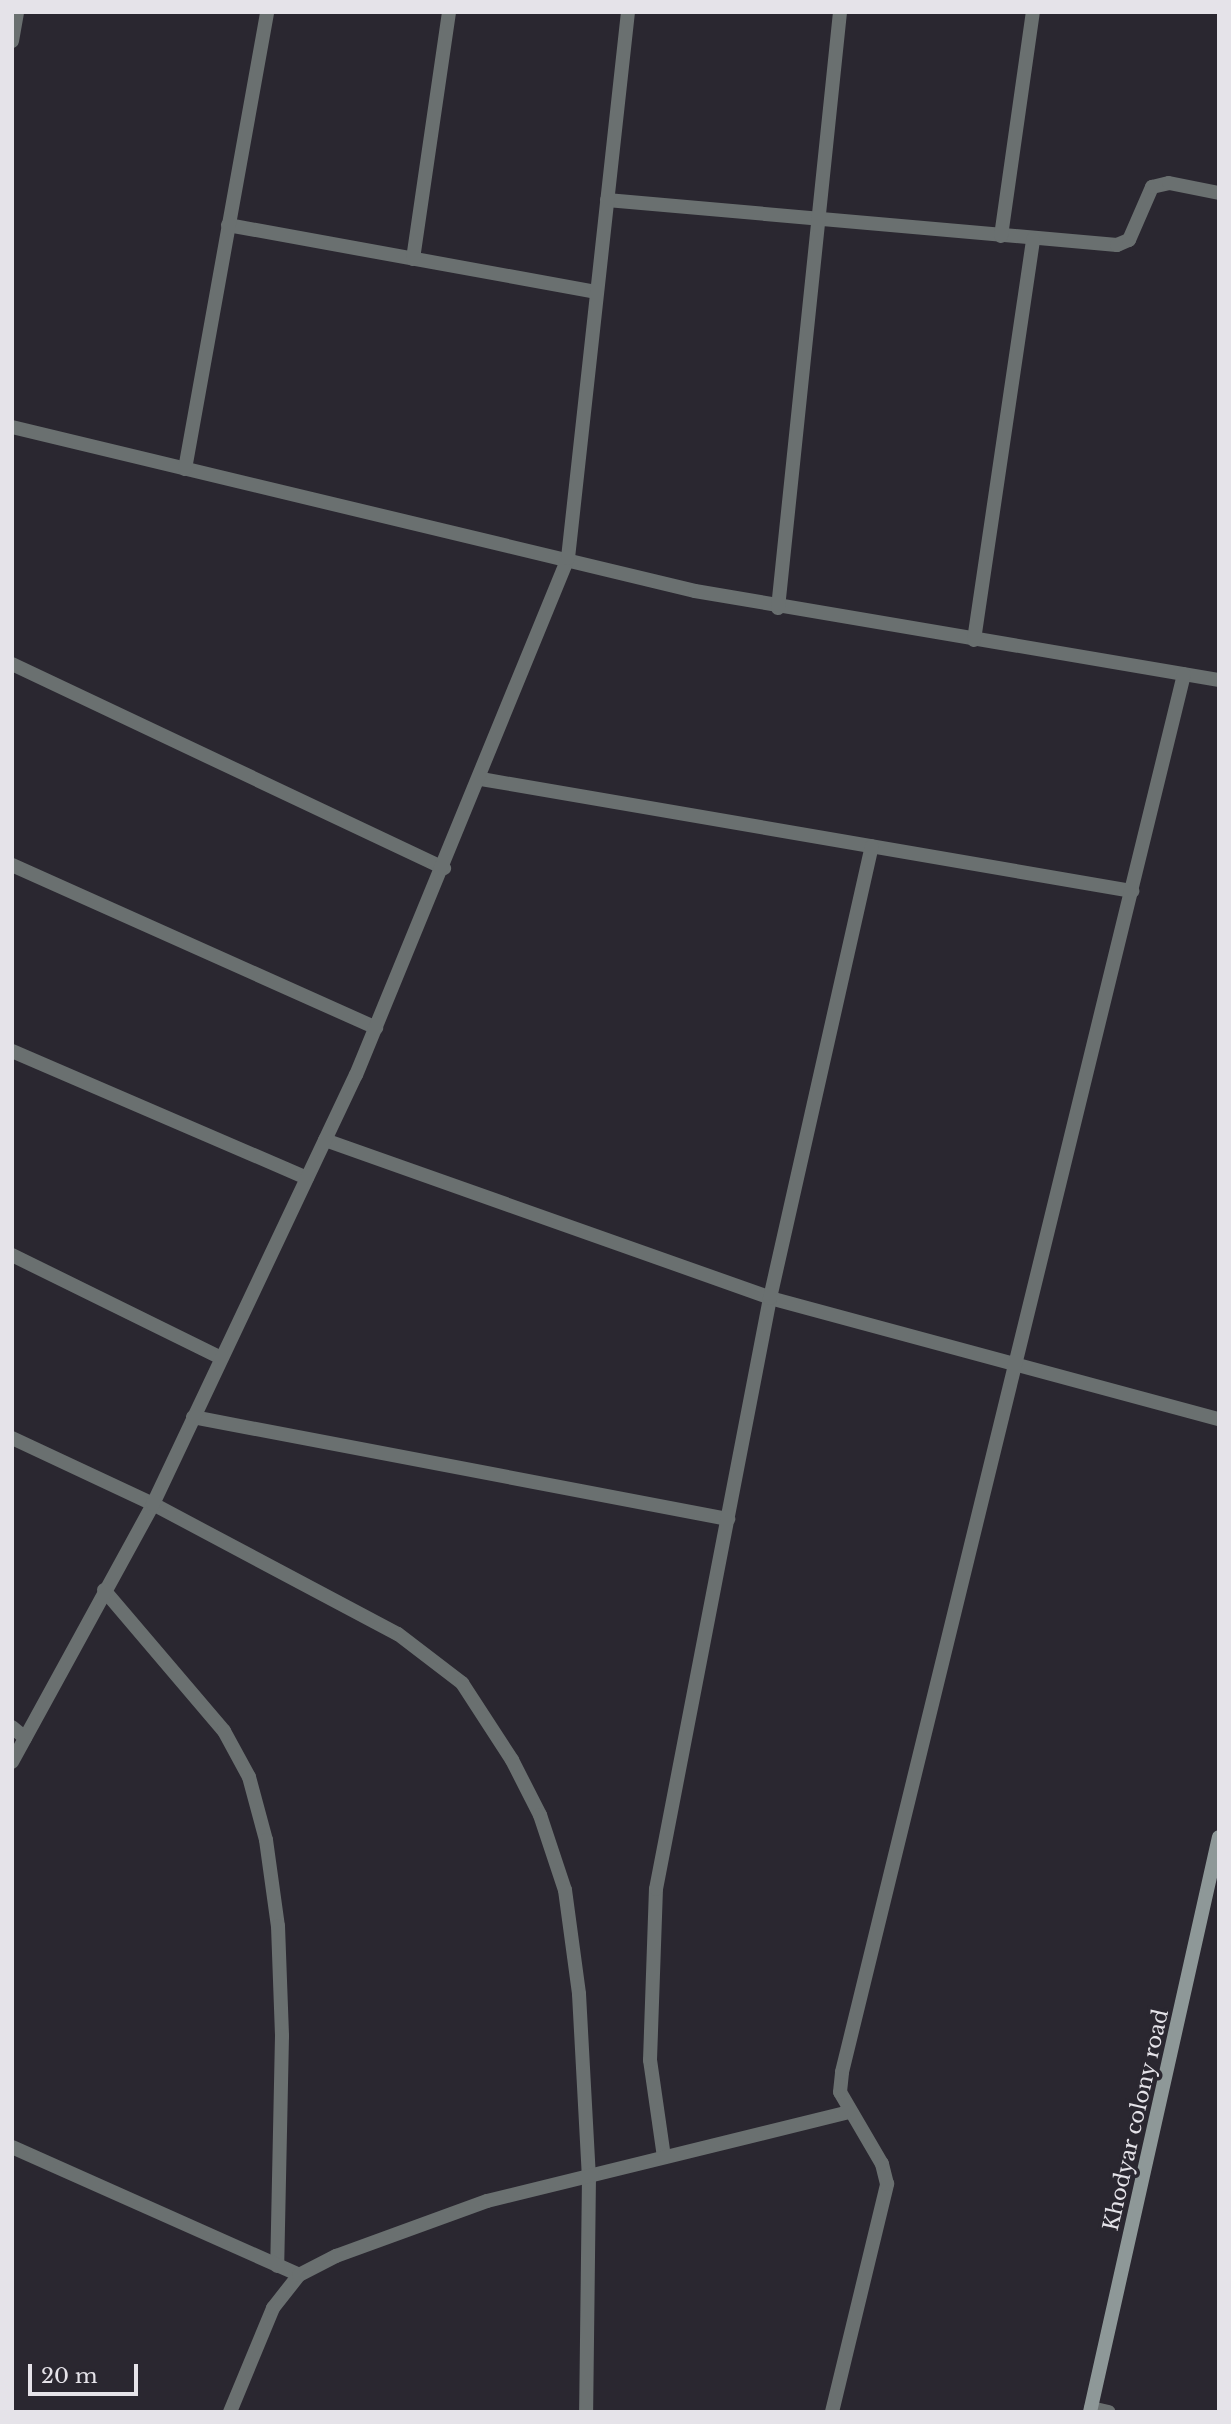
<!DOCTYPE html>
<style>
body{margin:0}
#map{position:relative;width:1231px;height:2424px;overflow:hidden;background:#2a2730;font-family:"Libre Baskerville",serif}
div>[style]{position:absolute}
.street>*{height:14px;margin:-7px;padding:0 7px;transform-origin:7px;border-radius:7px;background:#6a7070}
.secondary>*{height:14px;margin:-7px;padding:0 7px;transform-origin:7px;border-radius:7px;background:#8e9898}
span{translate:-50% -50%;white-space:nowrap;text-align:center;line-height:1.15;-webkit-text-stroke:7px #2a2730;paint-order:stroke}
.street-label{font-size:21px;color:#e5e3e9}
.frame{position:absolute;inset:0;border:14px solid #e5e3e9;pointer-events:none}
.scale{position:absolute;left:28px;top:2364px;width:110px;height:32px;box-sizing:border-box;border:4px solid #e5e3e9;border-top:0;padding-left:9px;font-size:21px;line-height:24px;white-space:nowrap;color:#e5e3e9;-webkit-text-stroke:5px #2a2730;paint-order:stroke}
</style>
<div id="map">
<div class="street">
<div style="left:12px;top:41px;width:29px;rotate:-80deg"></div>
<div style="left:607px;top:200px;width:512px;rotate:5.04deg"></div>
<div style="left:1117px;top:245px;width:13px;rotate:-23deg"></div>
<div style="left:1129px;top:240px;width:58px;rotate:-66.5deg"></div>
<div style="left:1152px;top:187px;width:17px;rotate:-13deg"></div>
<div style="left:1169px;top:183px;width:51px;rotate:11.3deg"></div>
<div style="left:228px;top:225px;width:375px;rotate:10.3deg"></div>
<div style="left:1001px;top:236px;width:226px;rotate:-81.9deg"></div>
<div style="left:413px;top:259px;width:250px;rotate:-81.7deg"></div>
<div style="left:12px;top:427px;width:702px;rotate:13.5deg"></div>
<div style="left:695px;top:591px;width:532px;rotate:9.64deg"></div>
<div style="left:185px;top:469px;width:464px;rotate:-79.8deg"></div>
<div style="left:778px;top:608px;width:599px;rotate:-84.06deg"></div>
<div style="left:974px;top:640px;width:405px;rotate:-81.6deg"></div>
<div style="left:12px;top:664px;width:478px;rotate:25.3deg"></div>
<div style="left:481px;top:779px;width:661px;rotate:9.76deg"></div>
<div style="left:12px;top:865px;width:399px;rotate:24.1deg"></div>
<div style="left:12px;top:1051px;width:321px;rotate:23.3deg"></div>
<div style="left:325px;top:1140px;width:472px;rotate:19.5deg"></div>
<div style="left:770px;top:1298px;width:465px;rotate:15.1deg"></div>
<div style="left:12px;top:1255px;width:231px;rotate:26.2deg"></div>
<div style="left:193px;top:1417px;width:545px;rotate:10.79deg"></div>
<div style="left:12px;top:1438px;width:156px;rotate:25.1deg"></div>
<div style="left:153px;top:1504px;width:277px;rotate:28deg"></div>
<div style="left:398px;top:1634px;width:81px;rotate:37.4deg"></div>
<div style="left:462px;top:1683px;width:92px;rotate:57deg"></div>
<div style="left:512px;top:1760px;width:62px;rotate:63deg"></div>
<div style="left:540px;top:1815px;width:79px;rotate:71.6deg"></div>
<div style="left:565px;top:1890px;width:105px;rotate:82.3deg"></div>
<div style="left:579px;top:1994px;width:182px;rotate:86.9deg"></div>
<div style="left:589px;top:2176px;width:236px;rotate:90.7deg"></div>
<div style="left:104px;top:1590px;width:185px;rotate:49.6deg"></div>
<div style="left:224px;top:1731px;width:52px;rotate:61.5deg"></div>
<div style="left:249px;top:1777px;width:65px;rotate:74.9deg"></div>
<div style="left:266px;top:1840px;width:87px;rotate:82.1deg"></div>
<div style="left:278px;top:1926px;width:110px;rotate:87.9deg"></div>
<div style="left:282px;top:2036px;width:230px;rotate:91.2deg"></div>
<div style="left:12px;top:1727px;width:17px;rotate:40deg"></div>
<div style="left:12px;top:1762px;width:294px;rotate:-61.3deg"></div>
<div style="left:153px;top:1504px;width:475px;rotate:-64.7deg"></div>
<div style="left:356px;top:1075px;width:559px;rotate:-67.7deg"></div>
<div style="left:568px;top:558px;width:549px;rotate:-83.73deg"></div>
<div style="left:12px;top:2147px;width:314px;rotate:24deg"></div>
<div style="left:664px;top:2157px;width:98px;rotate:-98.2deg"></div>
<div style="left:650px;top:2060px;width:171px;rotate:-88deg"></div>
<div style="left:656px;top:1889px;width:602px;rotate:-79.08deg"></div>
<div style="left:770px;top:1298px;width:463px;rotate:-77.3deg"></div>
<div style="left:1091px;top:2408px;width:18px;rotate:13deg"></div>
<div style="left:230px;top:2412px;width:113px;rotate:-67.5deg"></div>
<div style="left:273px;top:2308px;width:42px;rotate:-51.8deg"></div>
<div style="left:299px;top:2275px;width:42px;rotate:-27.2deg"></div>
<div style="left:336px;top:2256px;width:161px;rotate:-20deg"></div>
<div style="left:487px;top:2201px;width:373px;rotate:-13.8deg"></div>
<div style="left:832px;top:2412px;width:235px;rotate:-76.4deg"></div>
<div style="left:887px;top:2184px;width:21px;rotate:-104deg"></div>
<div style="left:882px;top:2164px;width:83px;rotate:-120.3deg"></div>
<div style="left:840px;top:2092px;width:20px;rotate:-84deg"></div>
<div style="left:842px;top:2072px;width:1439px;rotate:-76.25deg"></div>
</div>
<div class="secondary">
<div style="left:1090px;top:2412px;width:589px;rotate:-77.36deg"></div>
</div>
<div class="street-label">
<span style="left:1136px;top:2120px;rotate:-77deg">Khodyar colony road</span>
</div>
<div class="frame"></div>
<div class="scale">20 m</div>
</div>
